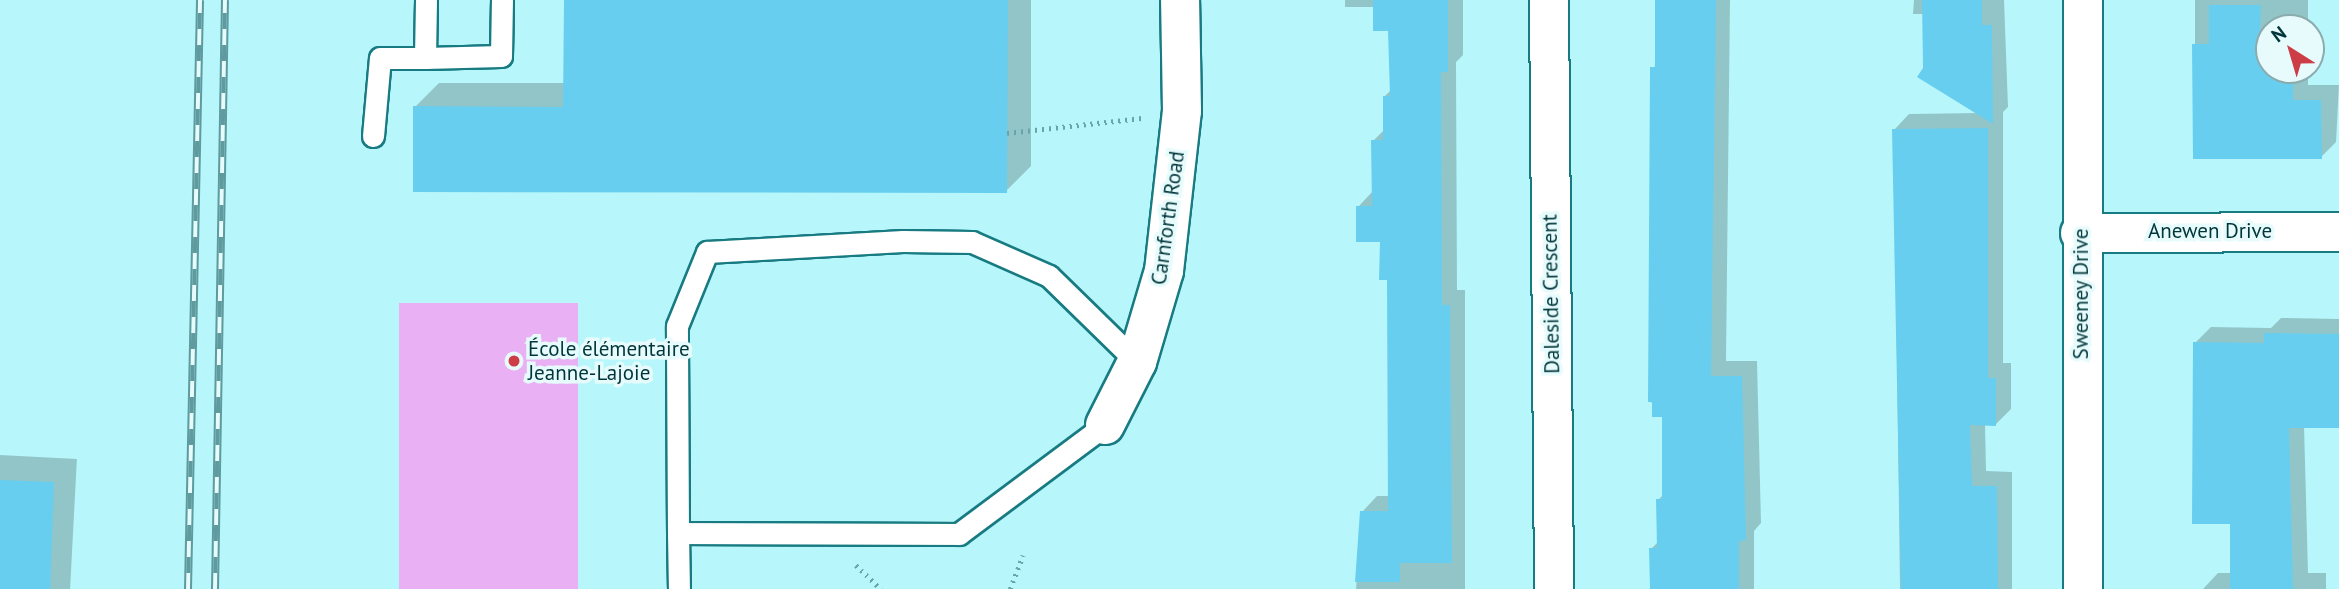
<!DOCTYPE html>
<meta charset="utf-8">
<style>
body{margin:0}
#map{position:relative;width:2339px;height:589px;overflow:hidden;background:#b7f7fb;font-family:"PT Sans",sans-serif}
div>[style]{position:absolute}
.green>*{inset:0;background:#e9b1f3;transform-origin:0 0}
.shadow>*{inset:0;background:#0003;transform-origin:0 0}
.building>*{inset:0;background:#67ceef;transform-origin:0 0}
.path>*{height:4.5px;margin-top:-2.25px;transform-origin:0;background:repeating-linear-gradient(90deg,#68a4a8 0 2px,transparent 0 7px)}
.roads{filter:drop-shadow(2px 0 #187b82) drop-shadow(-2px 0 #187b82) drop-shadow(0 2px #187b82) drop-shadow(0 -2px #187b82)}
.lane>*{height:21px;margin:-10.5px;padding:0 10.5px;transform-origin:10.5px;border-radius:10.5px;background:#fff}
.street>*{height:38px;margin:-19px;padding:0 19px;transform-origin:19px;border-radius:19px;background:#fff}
.rail>*{height:8px;margin-top:-4px;transform-origin:0;background:repeating-linear-gradient(90deg,#e7fbfc 0 16px,#5f9a9e 0 32px);box-sizing:border-box;border-block:2px solid #5f9a9e}
.dots>*{width:19px;height:19px;translate:-50% -50%;box-sizing:border-box;border:4px solid #e7fbfc;border-radius:50%}
span{translate:-50% -50%;white-space:nowrap;text-align:center;line-height:1.15;-webkit-text-stroke:7px #e7fbfc;paint-order:stroke}
.street-label{font-size:21px;color:#00363a}
.poi-label{font-size:21px;color:#00363a}
.left{translate:0 -50%;text-align:left}
.north{position:absolute;left:2255px;top:14px;width:70px;height:70px;box-sizing:border-box;background:#e7fbfc;border:2px solid #8bacae;border-radius:50%;rotate:323deg;font-size:19px;font-weight:700;line-height:28px;text-align:center;color:#00363a}
.north::after{content:'';display:block;margin:auto;width:24px;height:32px;background:#cd3d46;clip-path:polygon(50% 0,100% 100%,50% 72%,0 100%)}
</style>
<div id="map">
<div class="green">
<div style="left:399px;top:303px;width:179px;height:286px"></div>
</div>
<div class="shadow">
<div style="clip-path:polygon(565px 0,1031px 0,1031px 166px,1006px 191px,415px 107px,439px 83px,565px 83px)"></div>
<div style="clip-path:polygon(1345px 0,1463px 0,1463px 55px,1456px 62px,1457px 290px,1465px 290px,1465px 589px,1356px 589px,1362px 512px,1377px 496px,1390px 496px,1389px 278px,1381px 240px,1358px 207px,1373px 191px,1373px 141px,1385px 129px,1385px 96px,1392px 89px,1390px 29px,1375px 7px,1345px 7px)"></div>
<div style="clip-path:polygon(1656px 0,1730px 0,1726px 361px,1757px 361px,1761px 523px,1754px 531px,1754px 589px,1652px 589px,1651px 549px,1658px 542px,1658px 500px,1664px 494px,1664px 415px,1649px 400px)"></div>
<div style="clip-path:polygon(1914px 0,2004px 0,2008px 107px,2003px 112px,2003px 363px,2011px 363px,2011px 409px,1996px 424px,1985px 424px,1986px 471px,2012px 472px,2012px 589px,1900px 589px,1894px 130px,1909px 114px,1979px 113px,1924px 68px,1924px 14px,1913px 14px)"></div>
<div style="clip-path:polygon(2195px 0,2308px 0,2308px 28px,2269px 28px,2269px 70px,2308px 70px,2308px 85px,2339px 85px,2336px 142px,2321px 157px,2195px 157px)"></div>
<div style="clip-path:polygon(2281px 318px,2339px 319px,2339px 424px,2304px 425px,2308px 573px,2326px 573px,2326px 589px,2203px 589px,2218px 573px,2231px 573px,2232px 522px,2195px 343px,2211px 327px,2271px 328px)"></div>
<div style="left:0;top:455px;width:77px;height:134px;rotate:3deg"></div>
</div>
<div class="building">
<div style="clip-path:polygon(564px 0,1008px 0,1007px 193px,413px 192px,413px 106px,563px 107px)"></div>
<div style="clip-path:polygon(1373px 0,1448px 0,1448px 72px,1441px 72px,1442px 305px,1450px 305px,1452px 563px,1400px 563px,1400px 582px,1355px 582px,1360px 511px,1388px 511px,1387px 280px,1379px 280px,1380px 242px,1356px 242px,1356px 206px,1372px 206px,1371px 140px,1383px 140px,1383px 96px,1390px 96px,1388px 31px,1373px 31px)"></div>
<div style="clip-path:polygon(1655px 0,1716px 0,1711px 376px,1742px 376px,1746px 540px,1739px 541px,1739px 589px,1650px 589px,1649px 548px,1657px 548px,1656px 499px,1662px 499px,1662px 417px,1652px 417px,1652px 402px,1648px 402px,1650px 67px,1655px 67px)"></div>
<div style="clip-path:polygon(1922px 0,1982px 0,1982px 25px,1992px 25px,1993px 124px,1917px 77px,1923px 68px)"></div>
<div style="clip-path:polygon(2209px 5px,2261px 5px,2260px 32px,2269px 32px,2269px 70px,2293px 70px,2293px 100px,2321px 100px,2322px 159px,2193px 159px,2192px 44px,2209px 44px)"></div>
<div style="clip-path:polygon(1988px 128px,1988px 378px,1996px 378px,1996px 426px,1970px 425px,1972px 486px,1997px 486px,1998px 589px,1901px 589px,1892px 129px)"></div>
<div style="clip-path:polygon(2264px 333px,2339px 334px,2339px 428px,2289px 428px,2293px 589px,2230px 589px,2230px 524px,2192px 524px,2193px 342px,2264px 343px)"></div>
<div style="left:0;top:480px;width:54px;height:109px;rotate:2deg"></div>
</div>
<div class="path">
<div style="left:1007px;top:133px;width:136px;rotate:-6.3deg"></div>
<div style="left:856px;top:565px;width:35px;rotate:44deg"></div>
<div style="left:1010px;top:589px;width:36px;rotate:-69deg"></div>
</div>
<div class="roads">
<div class="lane">
<div style="left:426px;top:0;width:58px;rotate:91deg"></div>
<div style="left:425px;top:58px;width:76px;rotate:-1.5deg"></div>
<div style="left:501px;top:56px;width:56px;rotate:-89deg"></div>
<div style="left:373px;top:136px;width:78px;rotate:-84.9deg"></div>
<div style="left:380px;top:58px;width:45px"></div>
<div style="left:1105px;top:425px;width:182px;rotate:143.3deg"></div>
<div style="left:959px;top:534px;width:281px;rotate:-179.8deg"></div>
<div style="left:678px;top:533px;width:207px;rotate:-90.3deg"></div>
<div style="left:677px;top:326px;width:80px;rotate:-67.9deg"></div>
<div style="left:707px;top:252px;width:196px;rotate:-3.2deg"></div>
<div style="left:903px;top:241px;width:69px;rotate:0.8deg"></div>
<div style="left:972px;top:242px;width:84px;rotate:23.8deg"></div>
<div style="left:1049px;top:276px;width:123px;rotate:44.3deg"></div>
<div style="left:678px;top:533px;width:56px;rotate:89deg"></div>
</div>
<div class="street">
<div style="left:1549px;top:0;width:589px;rotate:89.51deg"></div>
<div style="left:2080px;top:233px;width:259px;rotate:-0.2deg"></div>
<div style="left:1105px;top:425px;width:71px;rotate:-63.1deg"></div>
<div style="left:1137px;top:362px;width:95px;rotate:-73.5deg"></div>
<div style="left:1164px;top:271px;width:161px;rotate:-83.6deg"></div>
<div style="left:1182px;top:111px;width:111px;rotate:-91deg"></div>
<div style="left:2083px;top:589px;width:589px;rotate:-90deg"></div>
</div>
</div>
<div class="rail">
<div style="left:188px;top:589px;width:589px;rotate:-88.83deg"></div>
<div style="left:215px;top:589px;width:589px;rotate:-89.03deg"></div>
</div>
<div class="dots">
<div style="left:514px;top:361px;background:#cd3d46"></div>
</div>
<div class="street-label">
<span style="left:1168px;top:218px;rotate:-82deg">Carnforth Road</span>
<span style="left:2210px;top:231px">Anewen Drive</span>
<span style="left:1551px;top:294px;rotate:-91deg">Daleside Crescent</span>
<span style="left:2081px;top:294px;rotate:-90deg">Sweeney Drive</span>
</div>
<div class="poi-label">
<span class="left" style="left:528px;top:361px">École élémentaire<br>Jeanne-Lajoie</span>
</div>
<div class="north">N</div>
</div>
